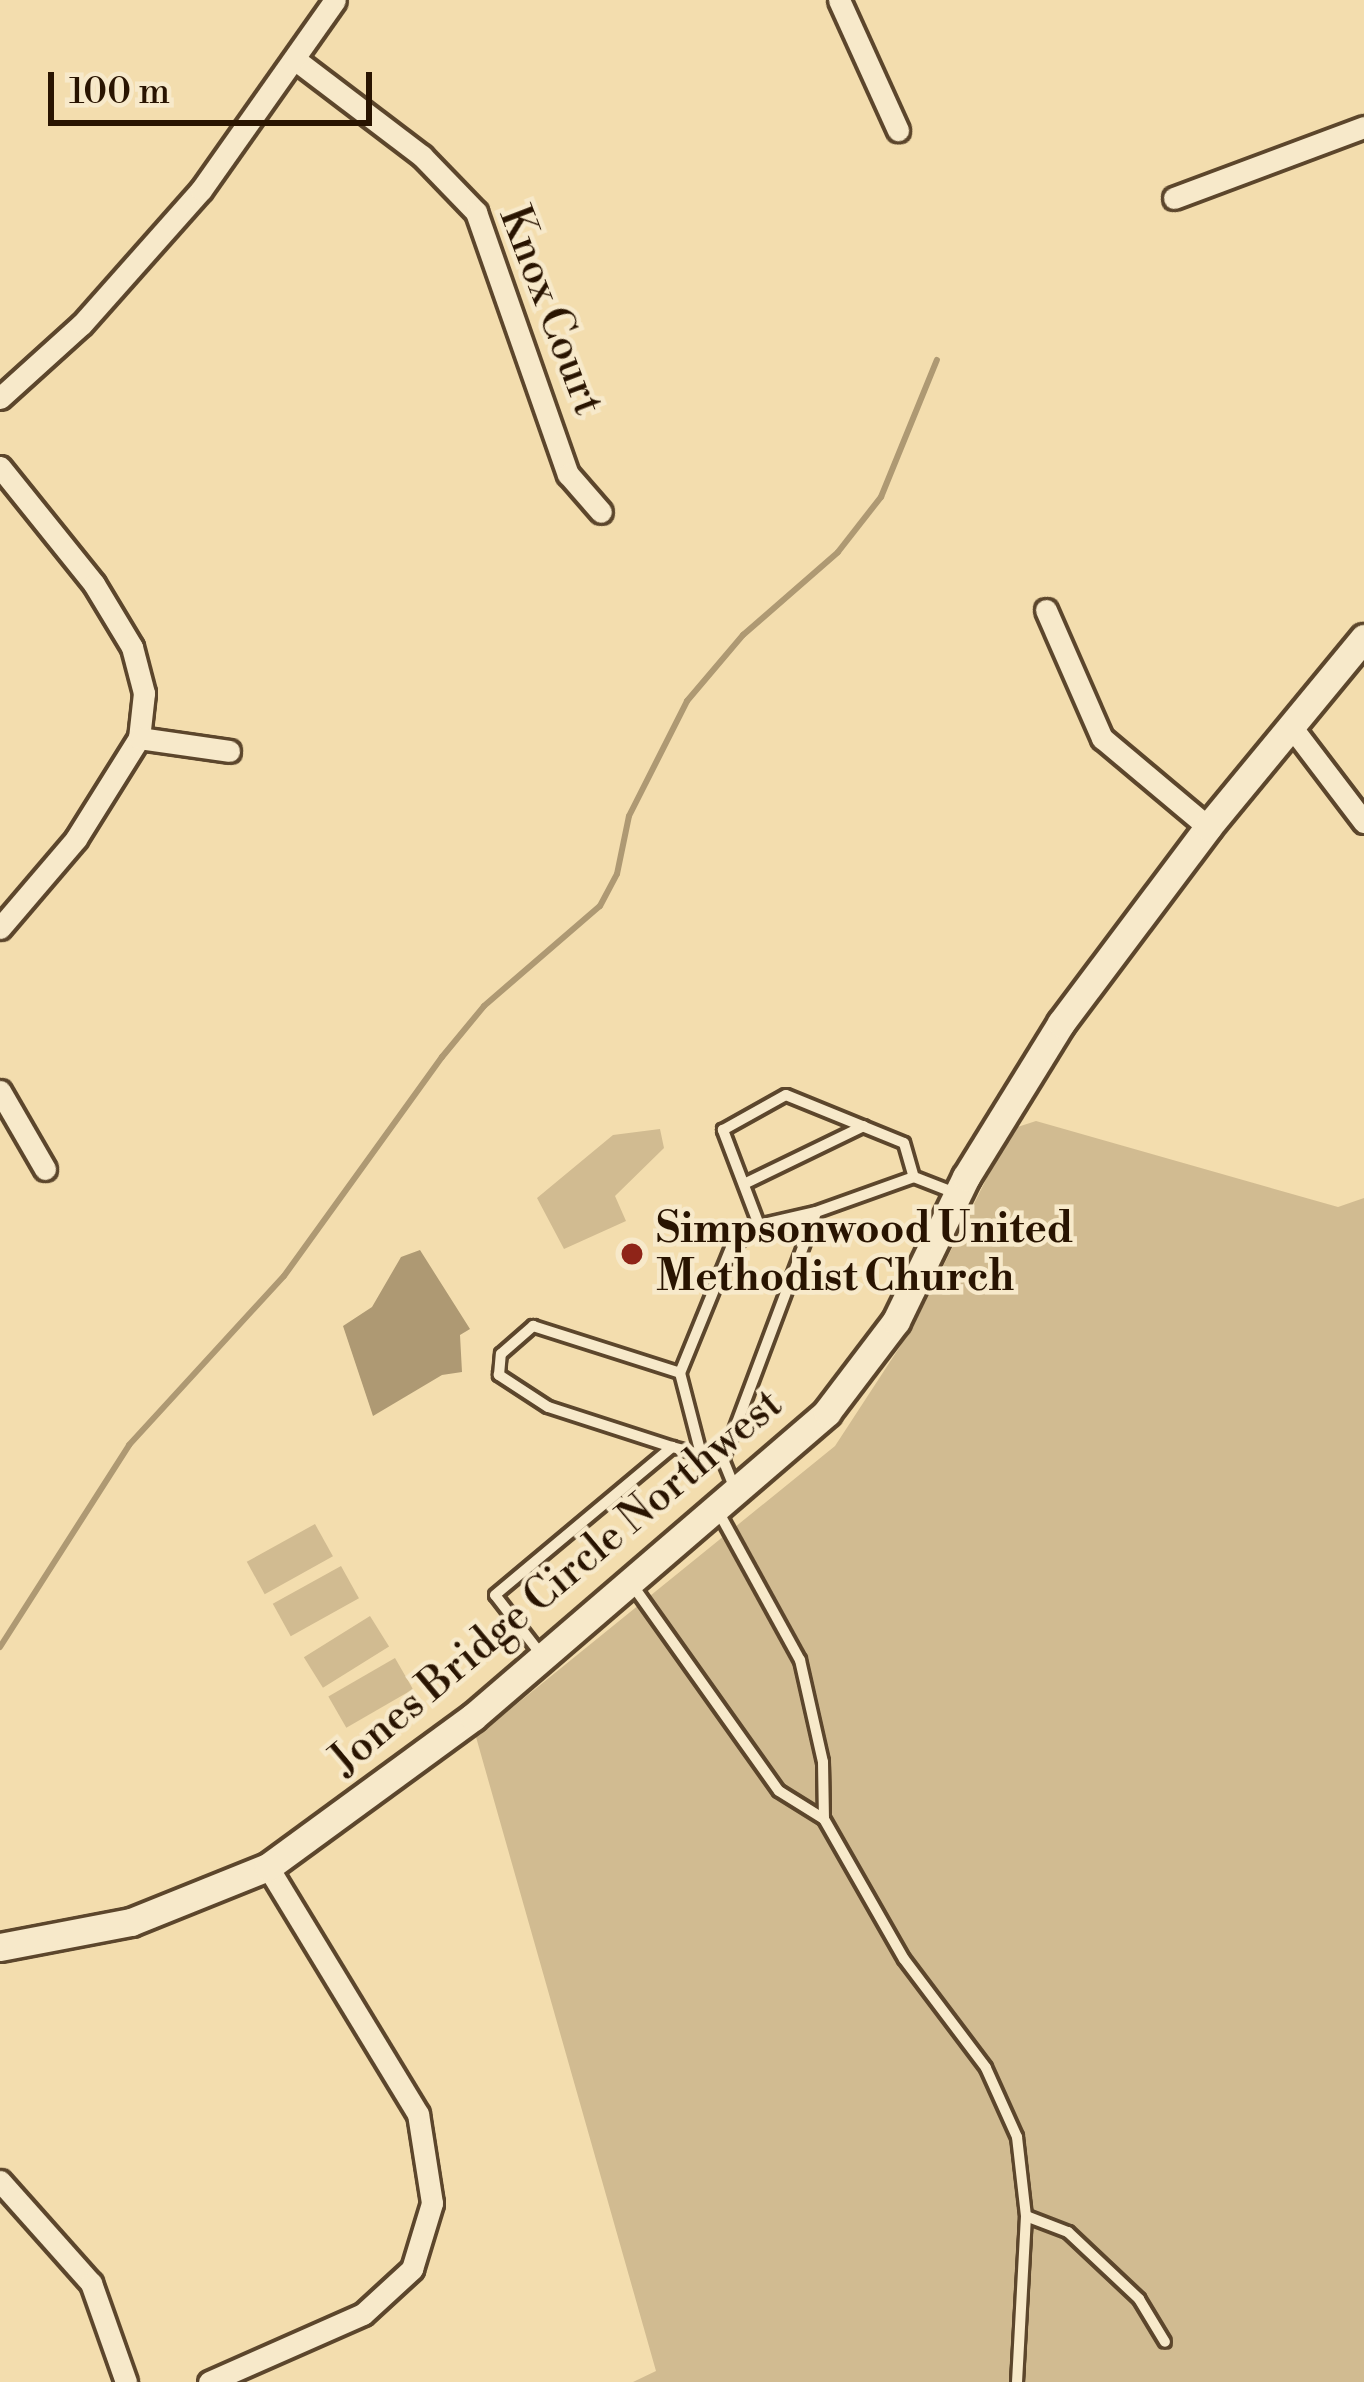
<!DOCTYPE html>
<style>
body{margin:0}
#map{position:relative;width:1364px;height:2382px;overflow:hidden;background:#f3ddae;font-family:"Libre Bodoni",serif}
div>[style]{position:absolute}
.green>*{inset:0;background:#d1bb91;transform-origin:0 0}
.water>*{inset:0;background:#ae9973}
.stream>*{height:6px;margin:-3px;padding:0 3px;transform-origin:3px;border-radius:3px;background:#ae9973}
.roads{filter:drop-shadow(3px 0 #5c462c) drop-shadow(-3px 0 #5c462c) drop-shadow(0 3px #5c462c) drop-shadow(0 -3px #5c462c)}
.service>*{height:10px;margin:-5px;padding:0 5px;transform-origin:5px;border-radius:5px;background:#f7e9ca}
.minor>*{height:21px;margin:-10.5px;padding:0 10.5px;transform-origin:10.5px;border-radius:10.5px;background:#f7e9ca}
.tertiary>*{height:27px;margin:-13.5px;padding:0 13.5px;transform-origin:13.5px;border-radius:13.5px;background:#f7e9ca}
.dots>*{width:33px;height:33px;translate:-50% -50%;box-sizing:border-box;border:6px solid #f7e9ca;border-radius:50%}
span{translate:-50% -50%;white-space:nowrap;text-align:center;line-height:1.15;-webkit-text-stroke:9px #f7e9ca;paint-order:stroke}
.street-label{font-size:42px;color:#291401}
.poi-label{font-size:42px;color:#291401;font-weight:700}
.left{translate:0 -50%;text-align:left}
.scale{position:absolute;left:48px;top:72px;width:324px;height:54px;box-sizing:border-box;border:6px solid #291401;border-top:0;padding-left:15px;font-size:36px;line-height:42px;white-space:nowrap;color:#291401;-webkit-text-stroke:9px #f7e9ca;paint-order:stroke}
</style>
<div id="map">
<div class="green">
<div style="clip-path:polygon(1036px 1121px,1338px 1207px,1364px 1198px,1364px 2382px,633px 2382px,656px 2371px,476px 1737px,835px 1446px,914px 1325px,1011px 1129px)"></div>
<div style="clip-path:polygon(660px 1129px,664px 1148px,615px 1196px,626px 1221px,564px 1249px,537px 1198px,613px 1135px)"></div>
<div style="left:315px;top:1524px;width:37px;height:78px;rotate:61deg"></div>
<div style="left:341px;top:1566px;width:37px;height:78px;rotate:61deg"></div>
<div style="left:370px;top:1616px;width:36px;height:78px;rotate:58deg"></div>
<div style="left:395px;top:1658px;width:36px;height:77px;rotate:60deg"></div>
</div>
<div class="water">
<div style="clip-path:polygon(420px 1250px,470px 1329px,460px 1335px,462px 1372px,442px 1375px,373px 1416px,343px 1326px,372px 1307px,401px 1257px)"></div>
</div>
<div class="stream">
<div style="left:0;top:1647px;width:240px;rotate:-57.4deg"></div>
<div style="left:129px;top:1445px;width:229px;rotate:-47.5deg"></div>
<div style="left:284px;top:1276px;width:270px;rotate:-54.2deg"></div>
<div style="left:442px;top:1057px;width:66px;rotate:-50.5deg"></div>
<div style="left:484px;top:1006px;width:153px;rotate:-40.8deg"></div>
<div style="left:600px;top:906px;width:36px;rotate:-62deg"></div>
<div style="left:617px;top:874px;width:59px;rotate:-78.3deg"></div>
<div style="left:629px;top:816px;width:129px;rotate:-63.2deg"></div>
<div style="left:687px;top:701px;width:87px;rotate:-49.7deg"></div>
<div style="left:743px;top:635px;width:126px;rotate:-41.1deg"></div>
<div style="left:838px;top:552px;width:70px;rotate:-52deg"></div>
<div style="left:881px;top:497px;width:148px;rotate:-67.8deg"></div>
</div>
<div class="roads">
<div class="service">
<div style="left:744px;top:1184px;width:133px;rotate:-25.8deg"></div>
<div style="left:816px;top:1212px;width:58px;rotate:167.2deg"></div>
<div style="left:759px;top:1225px;width:102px;rotate:-110.8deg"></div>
<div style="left:723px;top:1130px;width:72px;rotate:-29.1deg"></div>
<div style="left:786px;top:1095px;width:127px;rotate:22.1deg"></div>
<div style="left:904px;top:1143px;width:35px;rotate:74deg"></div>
<div style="left:672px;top:1447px;width:130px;rotate:-162.1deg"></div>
<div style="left:548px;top:1407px;width:59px;rotate:-146.9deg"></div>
<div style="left:499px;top:1375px;width:21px;rotate:-85deg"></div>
<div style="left:501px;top:1354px;width:43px;rotate:-41.2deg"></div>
<div style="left:533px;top:1326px;width:154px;rotate:17.7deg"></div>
<div style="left:701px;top:1454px;width:84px;rotate:-104.5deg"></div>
<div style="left:680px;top:1373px;width:135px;rotate:-67.8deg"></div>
<div style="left:731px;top:1248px;width:36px;rotate:-39deg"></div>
<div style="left:735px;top:1489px;width:31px;rotate:-112deg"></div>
<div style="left:723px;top:1460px;width:265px;rotate:-69.4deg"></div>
<div style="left:816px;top:1212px;width:104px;rotate:-19.7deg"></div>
<div style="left:914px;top:1177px;width:44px;rotate:21.3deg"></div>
<div style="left:718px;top:1511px;width:170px;rotate:61.2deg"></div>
<div style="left:800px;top:1660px;width:105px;rotate:77.3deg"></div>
<div style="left:823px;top:1762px;width:57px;rotate:89deg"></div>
<div style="left:824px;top:1819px;width:161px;rotate:60.3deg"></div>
<div style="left:904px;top:1959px;width:136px;rotate:53deg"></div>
<div style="left:986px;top:2068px;width:76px;rotate:65.8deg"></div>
<div style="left:1017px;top:2137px;width:80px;rotate:83.5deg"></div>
<div style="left:1026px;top:2216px;width:166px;rotate:93.1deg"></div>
<div style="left:631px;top:1583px;width:255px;rotate:54.6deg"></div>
<div style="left:779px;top:1791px;width:53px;rotate:31.9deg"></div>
<div style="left:543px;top:1657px;width:78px;rotate:-127.7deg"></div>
<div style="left:495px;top:1595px;width:231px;rotate:-39.9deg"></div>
<div style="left:672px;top:1447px;width:53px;rotate:14.3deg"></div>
<div style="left:1026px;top:2216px;width:45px;rotate:20.9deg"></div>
<div style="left:1068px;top:2232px;width:98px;rotate:43.3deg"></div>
<div style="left:1139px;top:2299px;width:50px;rotate:58.8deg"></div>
</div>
<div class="minor">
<div style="left:839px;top:0;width:143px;rotate:65.6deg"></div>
<div style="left:297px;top:61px;width:157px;rotate:37.2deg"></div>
<div style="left:422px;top:156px;width:78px;rotate:46deg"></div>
<div style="left:476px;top:212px;width:278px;rotate:70.7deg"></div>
<div style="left:568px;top:474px;width:50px;rotate:49deg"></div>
<div style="left:1174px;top:198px;width:203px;rotate:-20.5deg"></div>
<div style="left:0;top:398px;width:110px;rotate:-42.1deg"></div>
<div style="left:82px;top:324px;width:179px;rotate:-48.4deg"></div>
<div style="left:201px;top:190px;width:232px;rotate:-54.8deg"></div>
<div style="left:0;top:467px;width:150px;rotate:51.2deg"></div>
<div style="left:94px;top:584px;width:74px;rotate:58.9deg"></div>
<div style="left:132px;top:647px;width:48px;rotate:75.4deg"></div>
<div style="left:144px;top:693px;width:45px;rotate:96.3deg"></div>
<div style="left:139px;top:738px;width:119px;rotate:122deg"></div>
<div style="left:76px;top:839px;width:117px;rotate:130.5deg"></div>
<div style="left:1046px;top:610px;width:140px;rotate:66.4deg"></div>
<div style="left:1102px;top:738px;width:138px;rotate:40deg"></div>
<div style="left:1290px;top:725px;width:122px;rotate:52.7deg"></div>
<div style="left:139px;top:738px;width:91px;rotate:8.2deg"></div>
<div style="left:0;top:1091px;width:90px;rotate:60deg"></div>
<div style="left:0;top:2181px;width:137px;rotate:48.3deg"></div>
<div style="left:91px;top:2283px;width:105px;rotate:70.5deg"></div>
<div style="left:209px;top:2382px;width:168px;rotate:-23.8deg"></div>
<div style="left:363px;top:2314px;width:67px;rotate:-42.6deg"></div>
<div style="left:412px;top:2269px;width:69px;rotate:-73.1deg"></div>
<div style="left:432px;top:2203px;width:90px;rotate:-98.9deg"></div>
<div style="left:418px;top:2114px;width:289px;rotate:-121.3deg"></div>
</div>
<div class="tertiary">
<div style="left:0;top:1947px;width:133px;rotate:-10.8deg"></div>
<div style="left:131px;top:1922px;width:148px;rotate:-21.9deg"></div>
<div style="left:268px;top:1867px;width:254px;rotate:-36.2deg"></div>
<div style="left:473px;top:1717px;width:467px;rotate:-40.7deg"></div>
<div style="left:827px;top:1412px;width:114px;rotate:-52.8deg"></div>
<div style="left:896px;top:1321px;width:160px;rotate:-64.1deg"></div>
<div style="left:966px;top:1177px;width:181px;rotate:-58.3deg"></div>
<div style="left:1061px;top:1023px;width:245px;rotate:-53.1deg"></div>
<div style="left:1208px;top:827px;width:245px;rotate:-50.5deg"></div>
</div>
</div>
<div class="dots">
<div style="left:632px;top:1254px;background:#8f2418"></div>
</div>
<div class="street-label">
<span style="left:550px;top:311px;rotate:69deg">Knox Court</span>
<span style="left:557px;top:1583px;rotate:-40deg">Jones Bridge Circle Northwest</span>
</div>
<div class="poi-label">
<span class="left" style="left:656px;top:1254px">Simpsonwood United<br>Methodist Church</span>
</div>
<div class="scale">100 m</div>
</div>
